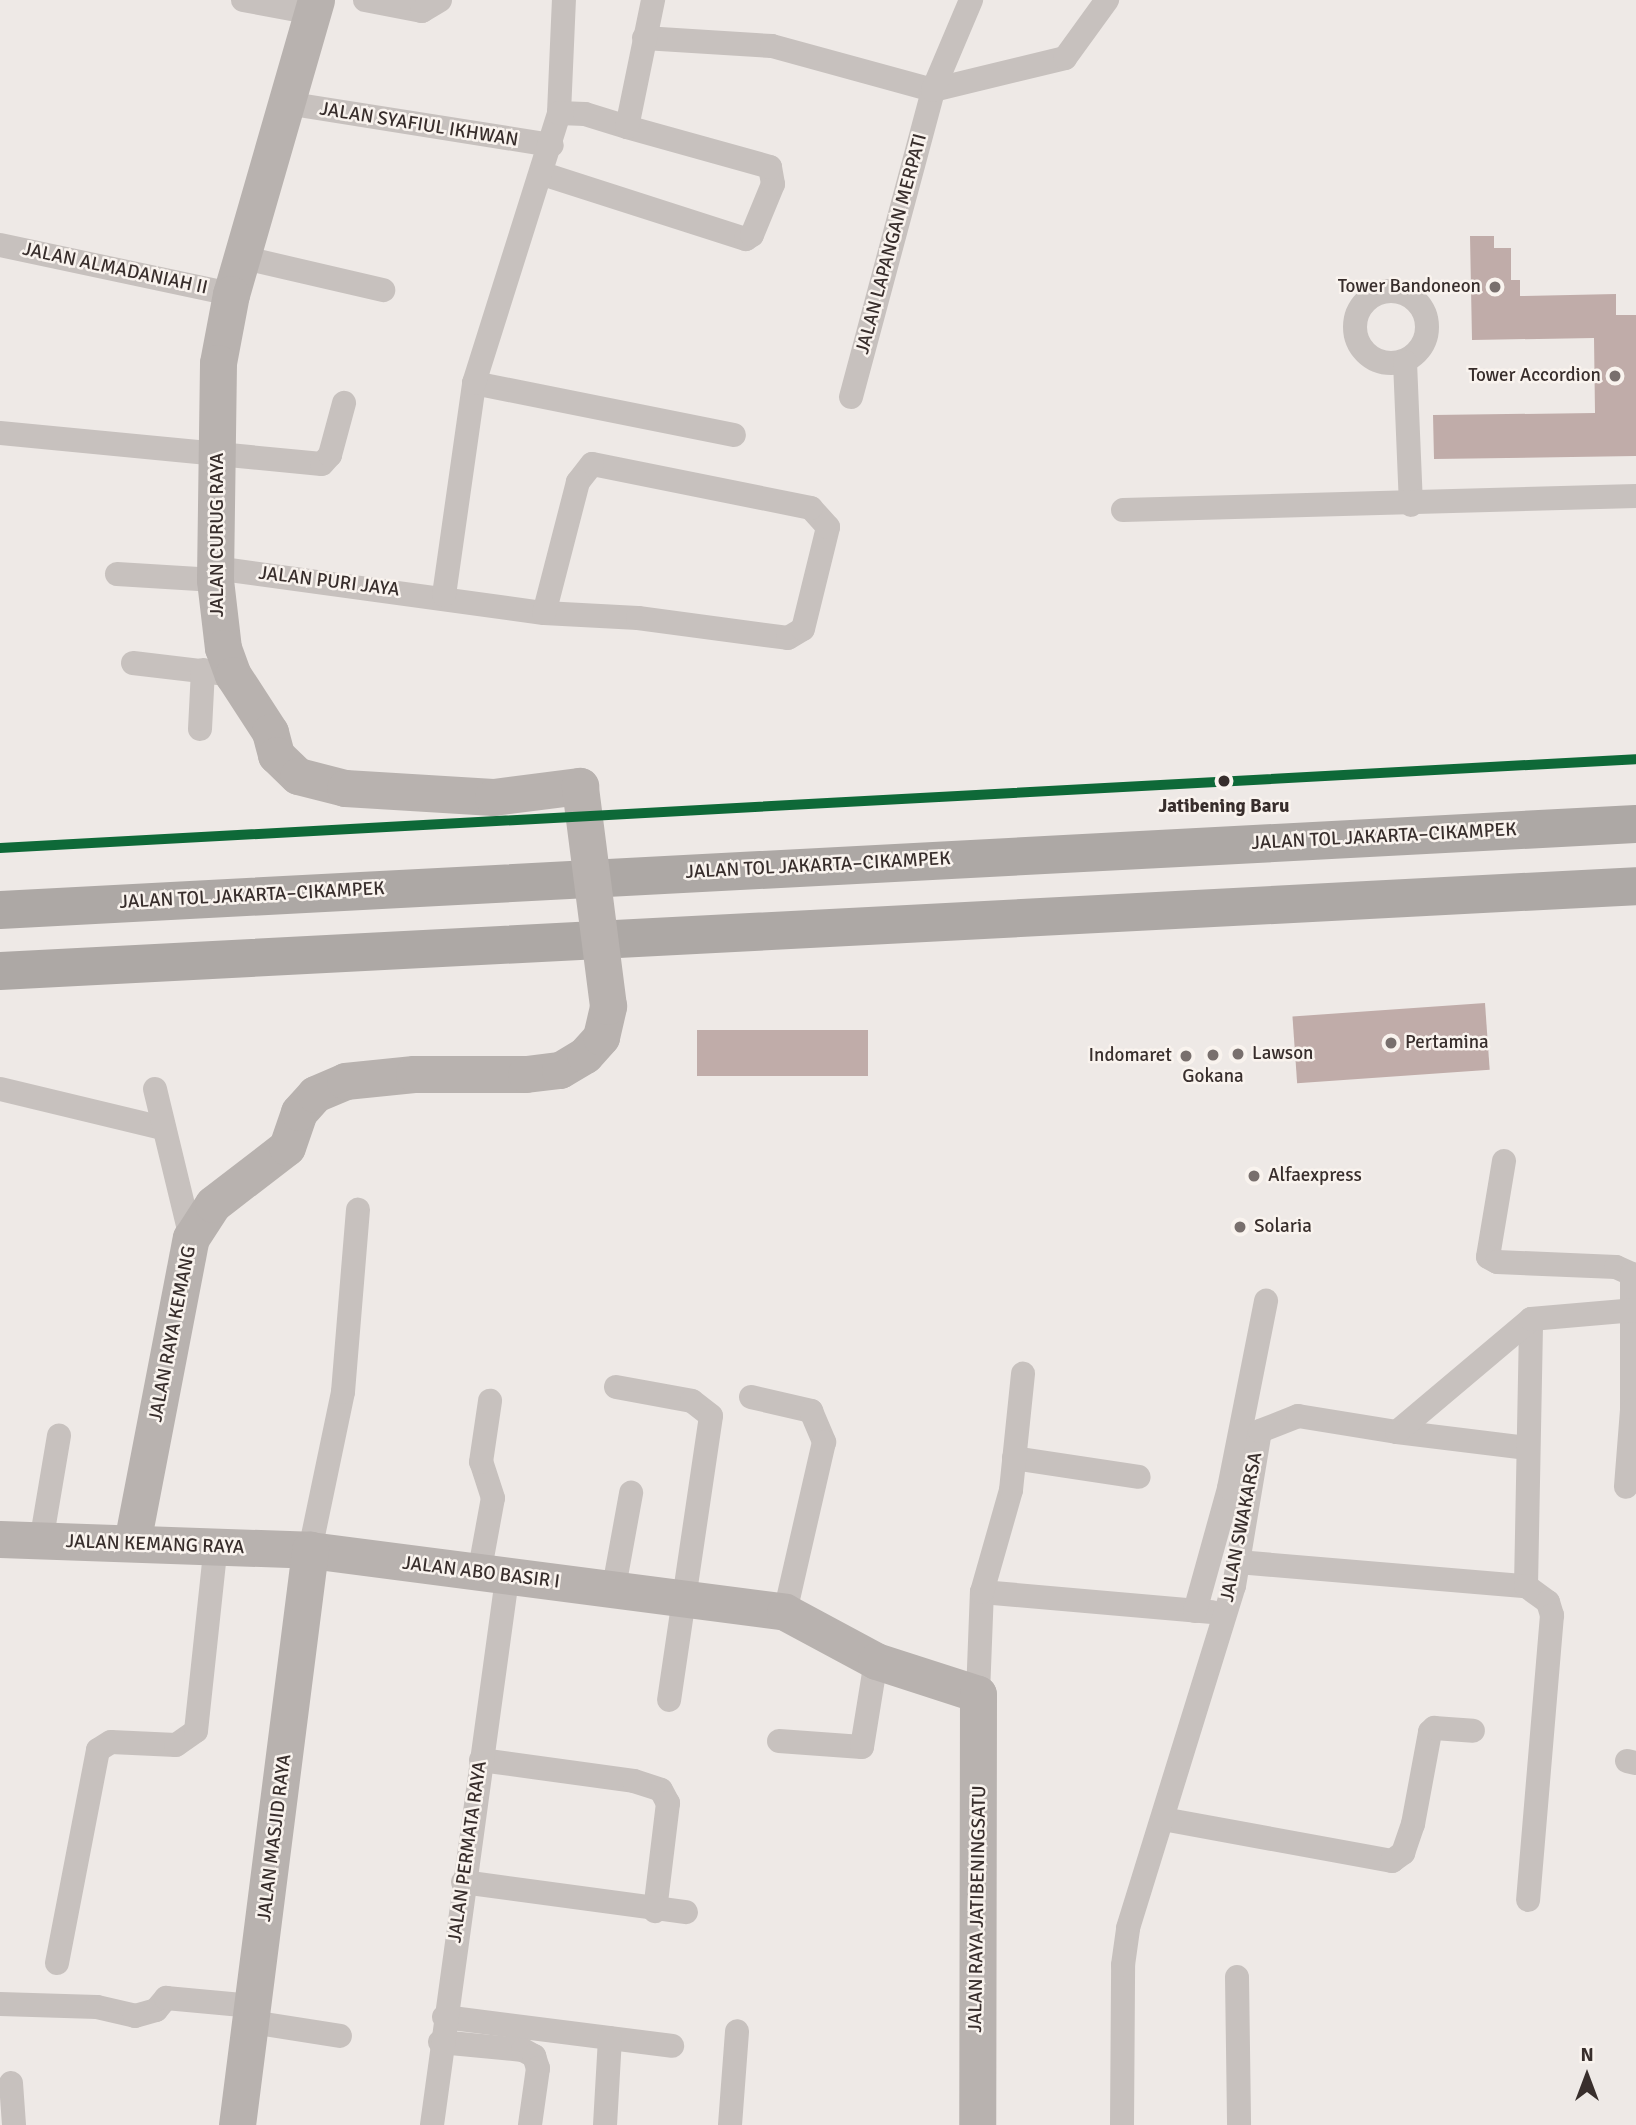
<!DOCTYPE html>
<meta charset="utf-8">
<style>
body{margin:0}
#map{position:relative;width:1636px;height:2125px;overflow:hidden;background:#eee9e6;font-family:Signika,sans-serif}
div>[style]{position:absolute}
.building>*{inset:0;background:#c0aca9;transform-origin:0 0}
.street>*{height:24px;margin:-12px;padding:0 12px;transform-origin:12px;border-radius:12px;background:#c7c1be}
.street>.ring{margin:-12px;padding:0;box-sizing:content-box;background:none;border:24px solid #c7c1be;border-radius:50%}
.secondary>*{height:37px;margin:-18.5px;padding:0 18.5px;transform-origin:18.5px;border-radius:18.5px;background:#b8b2af}
.highway>*{height:38px;margin:-19px;padding:0 19px;transform-origin:19px;border-radius:19px;background:#ada8a5}
.secondary-bridge>*{height:37px;margin:-18.5px;padding:0 18.5px;transform-origin:18.5px;border-radius:18.5px;background:#b8b2af}
.rail-1>*{height:10px;margin:-5px;padding:0 5px;transform-origin:5px;border-radius:5px;background:#0e6938}
.dots>*{width:19px;height:19px;translate:-50% -50%;box-sizing:border-box;border:4px solid #f9f3ee;border-radius:50%}
span{translate:-50% -50%;white-space:nowrap;text-align:center;line-height:1.15;-webkit-text-stroke:5px #f9f3ee;paint-order:stroke}
.street-label{font-size:19px;color:#382e2c}
.poi-label{font-size:19px;color:#382e2c}
.right{translate:-100% -50%;text-align:right}
.left{translate:0 -50%;text-align:left}
.stop-label{font-size:19px;color:#382e2c;font-weight:700}
.north{position:absolute;left:1552px;top:2041px;width:70px;height:70px;-webkit-text-stroke:5px #f9f3ee;paint-order:stroke;rotate:0deg;font-size:19px;font-weight:700;line-height:28px;text-align:center;color:#382e2c}
.north::after{content:'';display:block;margin:auto;width:24px;height:32px;background:#382e2c;clip-path:polygon(50% 0,100% 100%,50% 72%,0 100%)}
</style>
<div id="map">
<div class="building">
<div style="clip-path:polygon(1470px 236px,1494px 236px,1494px 248px,1511px 248px,1511px 280px,1520px 280px,1520px 296px,1616px 294px,1616px 315px,1636px 315px,1636px 456px,1434px 459px,1433px 415px,1595px 413px,1594px 338px,1472px 340px)"></div>
<div style="left:1485px;top:1003px;width:67px;height:193px;rotate:86deg"></div>
<div style="left:697px;top:1030px;width:171px;height:46px"></div>
</div>
<div class="street">
<div style="left:243px;top:0;width:71px;rotate:10.5deg"></div>
<div style="left:365px;top:0;width:58px;rotate:10.9deg"></div>
<div style="left:422px;top:11px;width:21px;rotate:-31deg"></div>
<div style="left:644px;top:38px;width:128px;rotate:3.6deg"></div>
<div style="left:772px;top:46px;width:167px;rotate:15.3deg"></div>
<div style="left:933px;top:90px;width:136px;rotate:-13.6deg"></div>
<div style="left:1065px;top:58px;width:72px;rotate:-54.1deg"></div>
<div style="left:286px;top:103px;width:269px;rotate:9deg"></div>
<div style="left:559px;top:113px;width:113px;rotate:-87.5deg"></div>
<div style="left:543px;top:174px;width:213px;rotate:17.8deg"></div>
<div style="left:746px;top:239px;width:7px;rotate:-34deg"></div>
<div style="left:752px;top:235px;width:55px;rotate:-67.6deg"></div>
<div style="left:773px;top:184px;width:17px;rotate:-100deg"></div>
<div style="left:770px;top:167px;width:148px;rotate:-164.4deg"></div>
<div style="left:0;top:245px;width:236px;rotate:12deg"></div>
<div style="left:245px;top:258px;width:142px;rotate:13.1deg"></div>
<div class="ring" style="left:1355px;top:291px;width:48px;height:48px"></div>
<div style="left:1405px;top:362px;width:143px;rotate:87.6deg"></div>
<div style="left:474px;top:383px;width:265px;rotate:11.3deg"></div>
<div style="left:851px;top:397px;width:318px;rotate:-75deg"></div>
<div style="left:933px;top:90px;width:98px;rotate:-67.1deg"></div>
<div style="left:0;top:433px;width:323px;rotate:5.5deg"></div>
<div style="left:322px;top:464px;width:12px;rotate:-48deg"></div>
<div style="left:330px;top:455px;width:54px;rotate:-74.9deg"></div>
<div style="left:1123px;top:510px;width:513px;rotate:-1.56deg"></div>
<div style="left:215px;top:568px;width:332px;rotate:7.8deg"></div>
<div style="left:544px;top:613px;width:94px;rotate:3deg"></div>
<div style="left:638px;top:618px;width:151px;rotate:7.6deg"></div>
<div style="left:788px;top:638px;width:17px;rotate:-31deg"></div>
<div style="left:803px;top:629px;width:105px;rotate:-76.2deg"></div>
<div style="left:828px;top:527px;width:25px;rotate:-132deg"></div>
<div style="left:811px;top:508px;width:223px;rotate:-168.6deg"></div>
<div style="left:592px;top:464px;width:23px;rotate:128deg"></div>
<div style="left:578px;top:482px;width:135px;rotate:104.5deg"></div>
<div style="left:117px;top:574px;width:98px;rotate:3.5deg"></div>
<div style="left:444px;top:595px;width:214px;rotate:-81.9deg"></div>
<div style="left:474px;top:383px;width:283px;rotate:-72.5deg"></div>
<div style="left:559px;top:113px;width:26px;rotate:2deg"></div>
<div style="left:585px;top:114px;width:44px;rotate:17.2deg"></div>
<div style="left:627px;top:127px;width:130px;rotate:-78.4deg"></div>
<div style="left:133px;top:663px;width:101px;rotate:6.8deg"></div>
<div style="left:200px;top:729px;width:59px;rotate:-87.1deg"></div>
<div style="left:0;top:1089px;width:167px;rotate:13.5deg"></div>
<div style="left:155px;top:1089px;width:153px;rotate:76.4deg"></div>
<div style="left:1504px;top:1161px;width:97px;rotate:99.5deg"></div>
<div style="left:1488px;top:1257px;width:10px;rotate:29deg"></div>
<div style="left:1497px;top:1262px;width:119px;rotate:2.4deg"></div>
<div style="left:1616px;top:1267px;width:17px;rotate:24deg"></div>
<div style="left:1632px;top:1274px;width:136px;rotate:90deg"></div>
<div style="left:1632px;top:1410px;width:77px;rotate:94.5deg"></div>
<div style="left:616px;top:1387px;width:77px;rotate:10.4deg"></div>
<div style="left:692px;top:1401px;width:24px;rotate:38deg"></div>
<div style="left:711px;top:1416px;width:287px;rotate:98.4deg"></div>
<div style="left:751px;top:1397px;width:62px;rotate:13.1deg"></div>
<div style="left:811px;top:1411px;width:34px;rotate:67deg"></div>
<div style="left:824px;top:1442px;width:174px;rotate:102.9deg"></div>
<div style="left:1397px;top:1432px;width:132px;rotate:7deg"></div>
<div style="left:1014px;top:1458px;width:126px;rotate:8.6deg"></div>
<div style="left:41px;top:1542px;width:108px;rotate:-80.4deg"></div>
<div style="left:310px;top:1550px;width:161px;rotate:-78.2deg"></div>
<div style="left:343px;top:1392px;width:183px;rotate:-85.3deg"></div>
<div style="left:1238px;top:1562px;width:289px;rotate:4.8deg"></div>
<div style="left:1526px;top:1586px;width:267px;rotate:-88.9deg"></div>
<div style="left:479px;top:1574px;width:77px;rotate:-79.6deg"></div>
<div style="left:493px;top:1498px;width:38px;rotate:-108deg"></div>
<div style="left:481px;top:1462px;width:62px;rotate:-81.6deg"></div>
<div style="left:1526px;top:1586px;width:27px;rotate:36deg"></div>
<div style="left:1548px;top:1602px;width:14px;rotate:73deg"></div>
<div style="left:1552px;top:1615px;width:286px;rotate:94.8deg"></div>
<div style="left:614px;top:1587px;width:96px;rotate:-79.7deg"></div>
<div style="left:982px;top:1592px;width:231px;rotate:5deg"></div>
<div style="left:1195px;top:1611px;width:128px;rotate:-74.5deg"></div>
<div style="left:1229px;top:1488px;width:191px;rotate:-78.8deg"></div>
<div style="left:978px;top:1694px;width:102px;rotate:-87.8deg"></div>
<div style="left:982px;top:1592px;width:106px;rotate:-74.1deg"></div>
<div style="left:1011px;top:1490px;width:117px;rotate:-84.1deg"></div>
<div style="left:779px;top:1741px;width:83px;rotate:4.1deg"></div>
<div style="left:862px;top:1747px;width:87px;rotate:-80.8deg"></div>
<div style="left:481px;top:1760px;width:154px;rotate:7.8deg"></div>
<div style="left:634px;top:1781px;width:28px;rotate:18deg"></div>
<div style="left:661px;top:1790px;width:15px;rotate:62deg"></div>
<div style="left:668px;top:1803px;width:109px;rotate:96.9deg"></div>
<div style="left:1627px;top:1761px;width:9px;rotate:13deg"></div>
<div style="left:1163px;top:1819px;width:233px;rotate:10.4deg"></div>
<div style="left:1392px;top:1861px;width:14px;rotate:-36deg"></div>
<div style="left:1403px;top:1853px;width:31px;rotate:-71deg"></div>
<div style="left:1413px;top:1824px;width:94px;rotate:-79.5deg"></div>
<div style="left:1430px;top:1732px;width:6px;rotate:-45deg"></div>
<div style="left:1434px;top:1728px;width:39px;rotate:4deg"></div>
<div style="left:463px;top:1882px;width:225px;rotate:7.7deg"></div>
<div style="left:57px;top:1963px;width:217px;rotate:-79.1deg"></div>
<div style="left:98px;top:1750px;width:15px;rotate:-32deg"></div>
<div style="left:111px;top:1742px;width:65px;rotate:2.6deg"></div>
<div style="left:176px;top:1745px;width:24px;rotate:-35deg"></div>
<div style="left:196px;top:1731px;width:187px;rotate:-83.9deg"></div>
<div style="left:1237px;top:1977px;width:148px;rotate:89.2deg"></div>
<div style="left:0;top:2004px;width:97px;rotate:1.8deg"></div>
<div style="left:97px;top:2007px;width:39px;rotate:13deg"></div>
<div style="left:135px;top:2016px;width:22px;rotate:-16deg"></div>
<div style="left:156px;top:2010px;width:16px;rotate:-50deg"></div>
<div style="left:166px;top:1998px;width:87px;rotate:5.3deg"></div>
<div style="left:444px;top:2017px;width:230px;rotate:7.2deg"></div>
<div style="left:251px;top:2022px;width:90px;rotate:8.9deg"></div>
<div style="left:440px;top:2042px;width:83px;rotate:5.5deg"></div>
<div style="left:523px;top:2050px;width:13px;rotate:29deg"></div>
<div style="left:534px;top:2056px;width:13px;rotate:72deg"></div>
<div style="left:538px;top:2068px;width:58px;rotate:98deg"></div>
<div style="left:11px;top:2083px;width:42px;rotate:85.9deg"></div>
<div style="left:432px;top:2125px;width:551px;rotate:-82.18deg"></div>
<div style="left:605px;top:2125px;width:87px;rotate:-86.7deg"></div>
<div style="left:730px;top:2125px;width:94px;rotate:-85.7deg"></div>
<div style="left:1122px;top:2125px;width:160px;rotate:-89.6deg"></div>
<div style="left:1123px;top:1965px;width:37px;rotate:-82deg"></div>
<div style="left:1128px;top:1928px;width:358px;rotate:-72.8deg"></div>
<div style="left:1234px;top:1586px;width:157px;rotate:-80.5deg"></div>
<div style="left:1260px;top:1431px;width:41px;rotate:-21.5deg"></div>
<div style="left:1298px;top:1416px;width:100px;rotate:9.2deg"></div>
<div style="left:1397px;top:1432px;width:175px;rotate:-40.1deg"></div>
<div style="left:1531px;top:1319px;width:105px;rotate:-4.9deg"></div>
</div>
<div class="secondary">
<div style="left:316px;top:0;width:306px;rotate:106.1deg"></div>
<div style="left:231px;top:294px;width:70px;rotate:100.7deg"></div>
<div style="left:218px;top:363px;width:217px;rotate:90.8deg"></div>
<div style="left:215px;top:580px;width:68px;rotate:83.3deg"></div>
<div style="left:223px;top:648px;width:29px;rotate:70deg"></div>
<div style="left:233px;top:675px;width:68px;rotate:57deg"></div>
<div style="left:270px;top:732px;width:24px;rotate:75deg"></div>
<div style="left:276px;top:755px;width:30px;rotate:44deg"></div>
<div style="left:298px;top:776px;width:49px;rotate:14.3deg"></div>
<div style="left:345px;top:788px;width:148px;rotate:3.5deg"></div>
<div style="left:493px;top:797px;width:88px;rotate:-7.2deg"></div>
<div style="left:0;top:1539px;width:310px;rotate:2deg"></div>
<div style="left:310px;top:1550px;width:479px;rotate:7.4deg"></div>
<div style="left:785px;top:1612px;width:103px;rotate:28.3deg"></div>
<div style="left:876px;top:1661px;width:107px;rotate:17.9deg"></div>
<div style="left:978px;top:1694px;width:431px;rotate:90.1deg"></div>
<div style="left:132px;top:1543px;width:311px;rotate:-79.1deg"></div>
<div style="left:191px;top:1238px;width:40px;rotate:-57.1deg"></div>
<div style="left:213px;top:1204px;width:93px;rotate:-37.6deg"></div>
<div style="left:287px;top:1147px;width:37px;rotate:-71deg"></div>
<div style="left:299px;top:1112px;width:24px;rotate:-48deg"></div>
<div style="left:315px;top:1094px;width:33px;rotate:-23deg"></div>
<div style="left:345px;top:1081px;width:69px;rotate:-5.8deg"></div>
<div style="left:414px;top:1074px;width:112px"></div>
<div style="left:237px;top:2125px;width:580px;rotate:-82.76deg"></div>
</div>
<div class="highway">
<div style="left:0;top:910px;width:1638px;rotate:-3.01deg"></div>
<div style="left:0;top:971px;width:1638px;rotate:-2.97deg"></div>
</div>
<div class="secondary-bridge">
<div style="left:526px;top:1074px;width:34px;rotate:-7deg"></div>
<div style="left:560px;top:1070px;width:29px;rotate:-31deg"></div>
<div style="left:585px;top:1055px;width:24px;rotate:-48deg"></div>
<div style="left:601px;top:1037px;width:32px;rotate:-77deg"></div>
<div style="left:608px;top:1006px;width:222px;rotate:-97.3deg"></div>
</div>
<div class="rail-1">
<div style="left:0;top:848px;width:1638px;rotate:-3.11deg"></div>
</div>
<div class="dots">
<div style="left:1495px;top:287px;background:#786f6d"></div>
<div style="left:1615px;top:376px;background:#786f6d"></div>
<div style="left:1224px;top:781px;background:#382e2c"></div>
<div style="left:1391px;top:1043px;background:#786f6d"></div>
<div style="left:1238px;top:1054px;background:#786f6d"></div>
<div style="left:1213px;top:1055px;background:#786f6d"></div>
<div style="left:1186px;top:1056px;background:#786f6d"></div>
<div style="left:1254px;top:1176px;background:#786f6d"></div>
<div style="left:1240px;top:1227px;background:#786f6d"></div>
</div>
<div class="street-label">
<span style="left:419px;top:125px;rotate:9deg">JALAN SYAFIUL IKHWAN</span>
<span style="left:892px;top:244px;rotate:-75deg">JALAN LAPANGAN MERPATI</span>
<span style="left:115px;top:269px;rotate:12deg">JALAN ALMADANIAH II</span>
<span style="left:218px;top:535px;rotate:-90deg">JALAN CURUG RAYA</span>
<span style="left:329px;top:582px;rotate:7deg">JALAN PURI JAYA</span>
<span style="left:1384px;top:837px;rotate:-3deg">JALAN TOL JAKARTA–CIKAMPEK</span>
<span style="left:818px;top:866px;rotate:-3deg">JALAN TOL JAKARTA–CIKAMPEK</span>
<span style="left:252px;top:896px;rotate:-3deg">JALAN TOL JAKARTA–CIKAMPEK</span>
<span style="left:173px;top:1334px;rotate:-79deg">JALAN RAYA KEMANG</span>
<span style="left:1242px;top:1527px;rotate:-79deg">JALAN SWAKARSA</span>
<span style="left:155px;top:1545px;rotate:2deg">JALAN KEMANG RAYA</span>
<span style="left:481px;top:1573px;rotate:7deg">JALAN ABO BASIR I</span>
<span style="left:275px;top:1838px;rotate:-83deg">JALAN MASJID RAYA</span>
<span style="left:468px;top:1852px;rotate:-82deg">JALAN PERMATA RAYA</span>
<span style="left:978px;top:1909px;rotate:-89deg">JALAN RAYA JATIBENINGSATU</span>
</div>
<div class="poi-label">
<span class="right" style="left:1481px;top:287px">Tower Bandoneon</span>
<span class="right" style="left:1601px;top:376px">Tower Accordion</span>
<span class="left" style="left:1405px;top:1043px">Pertamina</span>
<span class="left" style="left:1252px;top:1054px">Lawson</span>
<span class="right" style="left:1172px;top:1056px">Indomaret</span>
<span style="left:1213px;top:1077px">Gokana</span>
<span class="left" style="left:1268px;top:1176px">Alfaexpress</span>
<span class="left" style="left:1254px;top:1227px">Solaria</span>
</div>
<div class="stop-label">
<span style="left:1224px;top:807px">Jatibening Baru</span>
</div>
<div class="north">N</div>
</div>
